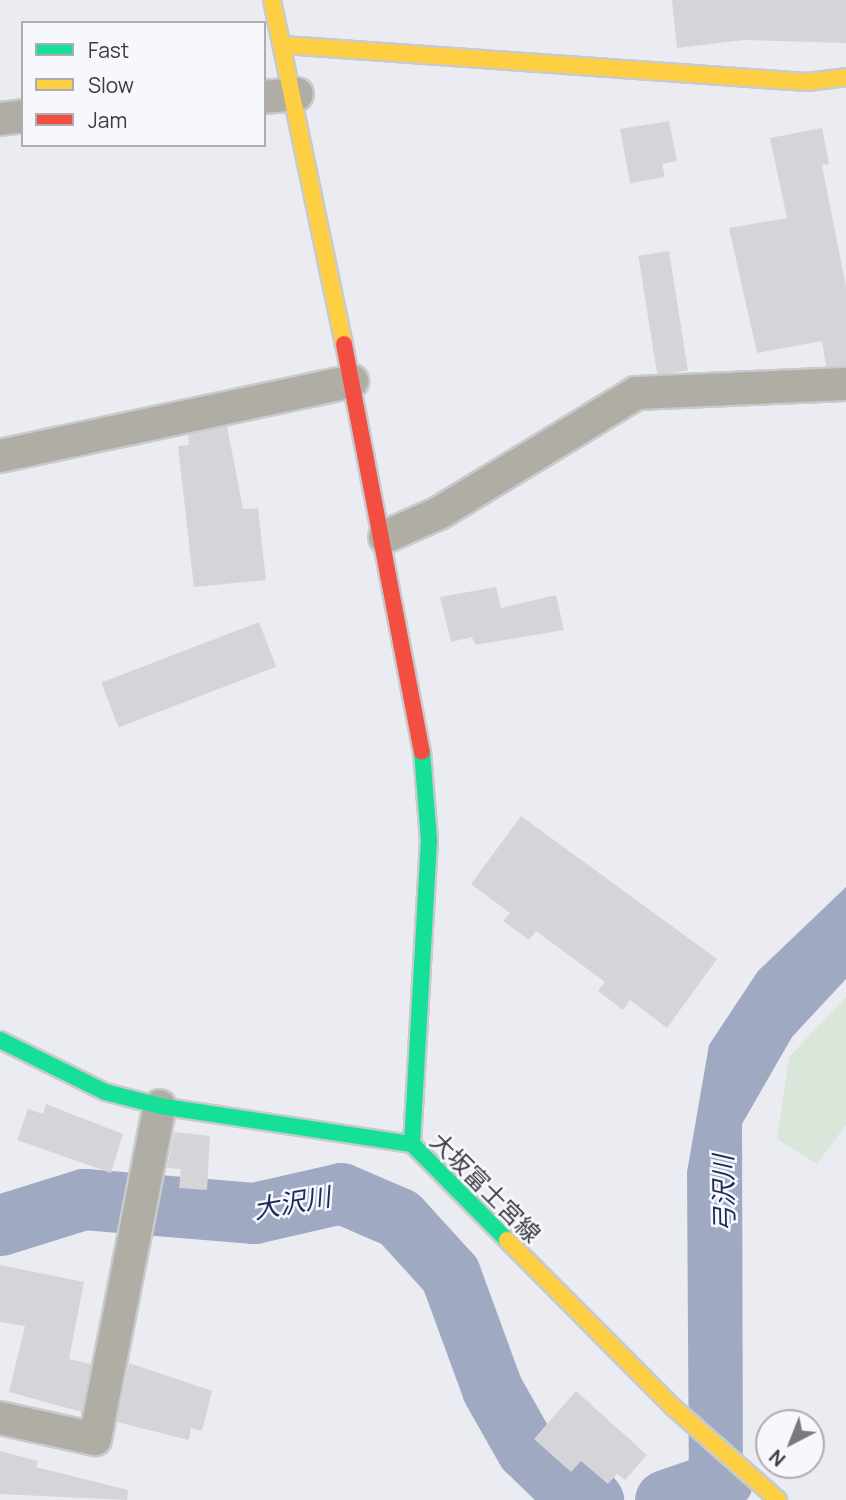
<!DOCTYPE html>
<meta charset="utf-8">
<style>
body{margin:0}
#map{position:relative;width:846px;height:1500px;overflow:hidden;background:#eaecf2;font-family:Manrope,"Noto Sans JP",sans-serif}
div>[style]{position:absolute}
.green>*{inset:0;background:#dbe6da}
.water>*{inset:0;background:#9faac2}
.river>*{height:61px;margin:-30.5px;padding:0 30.5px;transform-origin:30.5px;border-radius:30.5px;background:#9faac2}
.building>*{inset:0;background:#d5d5d9;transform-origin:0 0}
.roads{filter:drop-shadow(2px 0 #c8cace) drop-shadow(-2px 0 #c8cace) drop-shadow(0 2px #c8cace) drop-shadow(0 -2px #c8cace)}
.street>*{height:32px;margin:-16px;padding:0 16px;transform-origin:16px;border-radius:16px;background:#b0ada4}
.fast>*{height:16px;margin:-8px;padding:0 8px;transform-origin:8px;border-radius:8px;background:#16e098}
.slow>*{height:16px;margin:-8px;padding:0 8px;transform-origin:8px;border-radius:8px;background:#ffcf43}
.jam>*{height:16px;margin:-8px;padding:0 8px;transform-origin:8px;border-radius:8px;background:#f24e42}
span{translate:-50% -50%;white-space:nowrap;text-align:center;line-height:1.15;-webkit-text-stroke:5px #f6f8fd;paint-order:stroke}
.street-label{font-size:24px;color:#3b3c41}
.water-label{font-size:26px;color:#1a2c56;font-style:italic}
.legend{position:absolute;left:21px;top:21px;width:245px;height:126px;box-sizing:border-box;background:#f6f8fd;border:2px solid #abadb2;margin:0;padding:9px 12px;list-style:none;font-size:21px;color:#3b3c41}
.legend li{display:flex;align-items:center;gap:14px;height:35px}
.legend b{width:35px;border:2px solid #abadb2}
.north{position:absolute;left:755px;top:1409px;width:70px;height:70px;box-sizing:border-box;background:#f6f8fd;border:2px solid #abadb2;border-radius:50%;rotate:222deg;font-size:19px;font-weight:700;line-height:28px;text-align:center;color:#3b3c41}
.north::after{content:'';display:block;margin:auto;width:24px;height:32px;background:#787a7f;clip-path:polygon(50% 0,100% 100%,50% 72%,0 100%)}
</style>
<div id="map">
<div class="green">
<div style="clip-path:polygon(846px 997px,846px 1125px,817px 1164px,777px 1139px,789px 1057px)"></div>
</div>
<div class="water">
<div style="clip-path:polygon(846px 887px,846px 979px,792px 1037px,742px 1124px,743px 1500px,689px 1500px,687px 1172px,709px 1045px,758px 971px)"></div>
</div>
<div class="river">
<div style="left:0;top:1225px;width:88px;rotate:-17.2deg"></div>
<div style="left:84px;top:1199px;width:171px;rotate:4.7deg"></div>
<div style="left:254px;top:1213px;width:89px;rotate:-12.9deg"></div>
<div style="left:341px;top:1193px;width:63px;rotate:23.3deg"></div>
<div style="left:399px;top:1218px;width:76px;rotate:47.7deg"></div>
<div style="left:450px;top:1274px;width:122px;rotate:69.9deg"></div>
<div style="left:492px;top:1389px;width:69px;rotate:60.5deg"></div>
<div style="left:526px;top:1449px;width:47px;rotate:44.1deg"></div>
<div style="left:560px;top:1482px;width:38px;rotate:29deg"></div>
<div style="left:665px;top:1500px;width:61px;rotate:-19deg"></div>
</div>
<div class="building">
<div style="clip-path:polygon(672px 0,846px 0,846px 43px,744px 40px,677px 48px)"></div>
<div style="clip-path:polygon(669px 121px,677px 161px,662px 164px,665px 177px,630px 183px,620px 129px)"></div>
<div style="clip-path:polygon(822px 128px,829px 164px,822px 165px,846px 287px,846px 366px,826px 366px,822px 341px,757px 353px,729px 228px,787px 218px,770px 138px)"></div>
<div style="left:669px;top:251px;width:121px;height:31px;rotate:81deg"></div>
<div style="clip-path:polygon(227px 426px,243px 509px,258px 508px,266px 580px,194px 587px,178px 446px,189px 445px,188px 435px)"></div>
<div style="clip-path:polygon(496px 587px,501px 608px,556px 595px,564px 630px,475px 645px,472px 637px,451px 642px,440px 597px)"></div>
<div style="left:259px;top:622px;width:48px;height:169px;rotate:69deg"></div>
<div style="clip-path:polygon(521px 816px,717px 959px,667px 1028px,630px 1000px,623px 1010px,598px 991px,605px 982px,536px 931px,529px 940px,503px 921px,510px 913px,471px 884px)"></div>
<div style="clip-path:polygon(46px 1104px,123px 1134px,111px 1173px,17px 1140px,28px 1109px,43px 1114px)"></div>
<div style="clip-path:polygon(174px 1132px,210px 1136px,207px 1190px,179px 1188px,181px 1169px,167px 1168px)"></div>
<div style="clip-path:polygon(0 1265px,84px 1282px,69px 1359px,91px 1364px,82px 1412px,9px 1392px,25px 1326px,0 1322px)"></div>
<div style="clip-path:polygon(129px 1363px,212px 1391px,202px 1431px,191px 1428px,189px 1440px,117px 1422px)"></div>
<div style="clip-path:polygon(576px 1391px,647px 1455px,625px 1480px,617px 1474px,608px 1484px,581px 1461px,571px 1472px,534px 1439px)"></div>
<div style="clip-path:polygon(0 1451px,38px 1461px,36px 1467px,128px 1490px,127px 1500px,0 1494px)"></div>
</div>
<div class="roads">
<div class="street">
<div style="left:264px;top:97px;width:33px;rotate:-5deg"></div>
<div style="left:0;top:119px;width:23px;rotate:-7deg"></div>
<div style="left:0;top:456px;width:360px;rotate:-12deg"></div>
<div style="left:385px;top:537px;width:59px;rotate:-24deg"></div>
<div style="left:439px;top:513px;width:231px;rotate:-31.3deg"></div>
<div style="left:636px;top:393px;width:210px;rotate:-2.5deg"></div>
<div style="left:0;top:1418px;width:97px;rotate:12.5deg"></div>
<div style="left:95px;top:1439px;width:339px;rotate:-79deg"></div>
</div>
<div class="fast">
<div style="left:0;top:1040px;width:117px;rotate:26.3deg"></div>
<div style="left:105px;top:1092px;width:57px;rotate:14.3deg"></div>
<div style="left:160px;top:1106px;width:255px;rotate:8.6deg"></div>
<div style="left:412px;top:1144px;width:135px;rotate:45.3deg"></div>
<div style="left:412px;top:1144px;width:304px;rotate:-86.8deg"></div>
<div style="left:429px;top:840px;width:88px;rotate:-94.5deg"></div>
</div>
<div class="slow">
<div style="left:272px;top:0;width:351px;rotate:78.2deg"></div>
<div style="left:284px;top:45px;width:524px;rotate:4.05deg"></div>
<div style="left:807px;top:82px;width:39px;rotate:-7deg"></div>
<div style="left:507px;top:1240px;width:235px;rotate:45.2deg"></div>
<div style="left:673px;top:1407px;width:140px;rotate:41.5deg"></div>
</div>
<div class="jam">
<div style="left:344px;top:344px;width:415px;rotate:79.2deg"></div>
</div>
</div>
<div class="street-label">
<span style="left:486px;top:1187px;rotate:45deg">大坂富士宮線</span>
</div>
<div class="water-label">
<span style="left:724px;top:1194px;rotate:-91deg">弓沢川</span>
<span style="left:292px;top:1203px;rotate:-10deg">大沢川</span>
</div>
<ul class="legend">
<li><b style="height:9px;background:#16e098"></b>Fast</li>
<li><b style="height:9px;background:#ffcf43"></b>Slow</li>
<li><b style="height:9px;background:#f24e42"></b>Jam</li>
</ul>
<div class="north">N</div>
</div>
